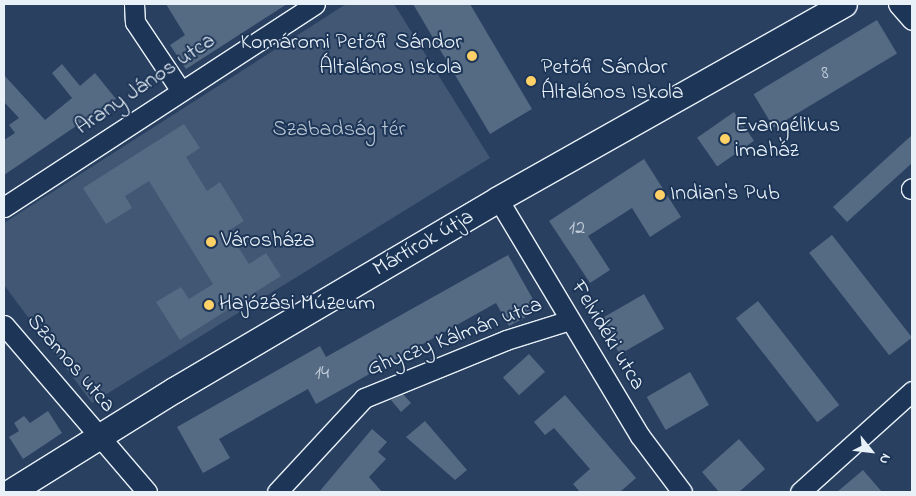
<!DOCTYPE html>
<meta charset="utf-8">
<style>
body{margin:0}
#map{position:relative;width:916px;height:496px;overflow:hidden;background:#294061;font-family:"Indie Flower",sans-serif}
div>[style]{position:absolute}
.green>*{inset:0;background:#415774}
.building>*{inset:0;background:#556a83;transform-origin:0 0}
.roads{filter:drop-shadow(1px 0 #e8f1f8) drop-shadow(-1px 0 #e8f1f8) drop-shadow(0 1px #e8f1f8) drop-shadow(0 -1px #e8f1f8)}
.minor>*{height:19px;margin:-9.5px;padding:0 9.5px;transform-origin:9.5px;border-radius:9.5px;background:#1d3557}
.major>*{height:25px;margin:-12.5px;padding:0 12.5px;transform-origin:12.5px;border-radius:12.5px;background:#1d3557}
.dots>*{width:14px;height:14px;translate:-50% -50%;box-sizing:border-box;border:2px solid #1d3557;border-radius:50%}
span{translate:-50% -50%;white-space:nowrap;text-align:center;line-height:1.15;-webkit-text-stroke:4px #1d3557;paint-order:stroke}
.number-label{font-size:20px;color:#c3cfdb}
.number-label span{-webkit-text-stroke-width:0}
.poi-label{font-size:22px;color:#e8f1f8}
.right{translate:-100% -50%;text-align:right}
.left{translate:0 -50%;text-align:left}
.street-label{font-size:22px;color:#e8f1f8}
.park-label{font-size:22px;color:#b6c3d0}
.frame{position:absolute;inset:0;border:5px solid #e8f1f8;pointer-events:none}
.north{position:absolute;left:846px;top:426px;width:50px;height:50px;-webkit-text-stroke:4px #1d3557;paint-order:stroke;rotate:119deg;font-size:14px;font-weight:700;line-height:20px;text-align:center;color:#e8f1f8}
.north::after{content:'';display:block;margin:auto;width:18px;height:22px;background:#e8f1f8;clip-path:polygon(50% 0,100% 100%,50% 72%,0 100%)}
</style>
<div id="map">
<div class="green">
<div style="clip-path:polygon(346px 4px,394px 4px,490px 158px,92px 403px,4px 285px,4px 223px)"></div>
</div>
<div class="building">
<div style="clip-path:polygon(166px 4px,287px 4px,186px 69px,170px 45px,185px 35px)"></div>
<div style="clip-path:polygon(413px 4px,470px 4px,532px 109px,490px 134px)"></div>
<div style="left:877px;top:20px;width:39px;height:144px;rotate:59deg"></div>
<div style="clip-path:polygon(62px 64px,80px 86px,95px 73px,116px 99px,4px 175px,4px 140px,15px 133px,9px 125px,19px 118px,4px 102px,4px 75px,45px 120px,72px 98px,52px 73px)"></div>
<div style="left:734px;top:112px;width:35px;height:45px;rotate:55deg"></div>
<div style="clip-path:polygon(184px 124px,200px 148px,186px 157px,207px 191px,220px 182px,244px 221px,228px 231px,249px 264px,266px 253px,281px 276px,180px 340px,156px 302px,181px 287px,189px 299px,213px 284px,149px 181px,125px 196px,132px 208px,106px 224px,83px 188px)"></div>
<div style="clip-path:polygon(912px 135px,912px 163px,847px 222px,833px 207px)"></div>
<div style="clip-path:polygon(644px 159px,681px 217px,650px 237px,632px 208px,588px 236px,610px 270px,590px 283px,549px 221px)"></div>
<div style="left:832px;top:235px;width:130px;height:29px;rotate:52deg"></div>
<div style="clip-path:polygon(508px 255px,539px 310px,509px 326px,496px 303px,316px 404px,308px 389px,219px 439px,230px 458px,203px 473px,177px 427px,320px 346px,326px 357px)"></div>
<div style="left:644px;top:294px;width:40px;height:51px;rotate:60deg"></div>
<div style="left:758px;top:301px;width:132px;height:28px;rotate:52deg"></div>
<div style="left:529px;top:354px;width:24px;height:35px;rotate:48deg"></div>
<div style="left:690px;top:372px;width:38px;height:50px;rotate:60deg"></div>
<div style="clip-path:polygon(403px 394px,411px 403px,401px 412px,391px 400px)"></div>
<div style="clip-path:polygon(565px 395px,636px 478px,620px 492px,580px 492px,573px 484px,590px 469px,554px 428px,545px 435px,534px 422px)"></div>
<div style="clip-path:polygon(48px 411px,62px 433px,23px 459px,9px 437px,19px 431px,14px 423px,24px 416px,30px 423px)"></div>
<div style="clip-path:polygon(425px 421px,467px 470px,455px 480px,406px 437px)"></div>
<div style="clip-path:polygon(372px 429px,387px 442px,378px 452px,386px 459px,369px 477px,382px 492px,319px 492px)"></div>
<div style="clip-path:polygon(739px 439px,765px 469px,739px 492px,719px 492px,702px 472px)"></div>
<div style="clip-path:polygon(863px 470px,882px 492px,837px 492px,856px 476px)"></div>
</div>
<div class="roads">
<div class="minor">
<div style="left:134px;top:4px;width:18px;rotate:87deg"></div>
<div style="left:135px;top:22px;width:83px;rotate:56.3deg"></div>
<div style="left:898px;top:4px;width:21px;rotate:49deg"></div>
<div style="left:911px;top:189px;width:1px;rotate:-45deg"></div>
<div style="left:498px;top:199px;width:276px;rotate:59.1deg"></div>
<div style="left:640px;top:436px;width:70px;rotate:53.1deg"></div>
<div style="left:4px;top:207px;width:371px;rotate:-33.1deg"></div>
<div style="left:4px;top:325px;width:220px;rotate:49.4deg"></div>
<div style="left:277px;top:492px;width:128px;rotate:-47.2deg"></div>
<div style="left:364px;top:398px;width:153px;rotate:-22.2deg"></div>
<div style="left:506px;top:340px;width:67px;rotate:-17.4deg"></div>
<div style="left:800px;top:492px;width:151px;rotate:-42deg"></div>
</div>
<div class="major">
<div style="left:10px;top:492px;width:193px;rotate:-31.9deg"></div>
<div style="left:174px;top:390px;width:376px;rotate:-30.5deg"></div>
<div style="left:498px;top:199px;width:397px;rotate:-29.4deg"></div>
</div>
</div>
<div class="dots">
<div style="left:472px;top:56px;background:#ffd166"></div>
<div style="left:531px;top:81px;background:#ffd166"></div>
<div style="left:725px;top:139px;background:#ffd166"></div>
<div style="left:660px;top:195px;background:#ffd166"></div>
<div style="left:211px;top:242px;background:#ffd166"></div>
<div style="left:209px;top:305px;background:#ffd166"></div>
</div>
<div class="number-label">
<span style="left:825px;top:73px">8</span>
<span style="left:577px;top:228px">12</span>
<span style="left:322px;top:373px">14</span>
</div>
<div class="poi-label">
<span class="right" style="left:462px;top:56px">Komáromi Petőfi Sándor<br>Általános Iskola</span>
<span class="left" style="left:541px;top:81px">Petőfi Sándor<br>Általános Iskola</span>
<span class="left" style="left:735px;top:139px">Evangélikus<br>imaház</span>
<span class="left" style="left:670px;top:195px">Indian's Pub</span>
<span class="left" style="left:221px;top:242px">Városháza</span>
<span class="left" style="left:219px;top:305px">Hajózási Múzeum</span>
</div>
<div class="street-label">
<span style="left:146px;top:85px;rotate:-34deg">Arany János utca</span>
<span style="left:424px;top:244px;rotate:-30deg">Mártírok útja</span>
<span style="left:607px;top:336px;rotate:59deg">Felvidéki utca</span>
<span style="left:455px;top:338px;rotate:-21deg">Ghyczy Kálmán utca</span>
<span style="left:70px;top:364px;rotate:49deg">Szamos utca</span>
</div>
<div class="park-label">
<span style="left:339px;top:131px">Szabadság tér</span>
</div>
<div class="frame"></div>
<div class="north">N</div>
</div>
